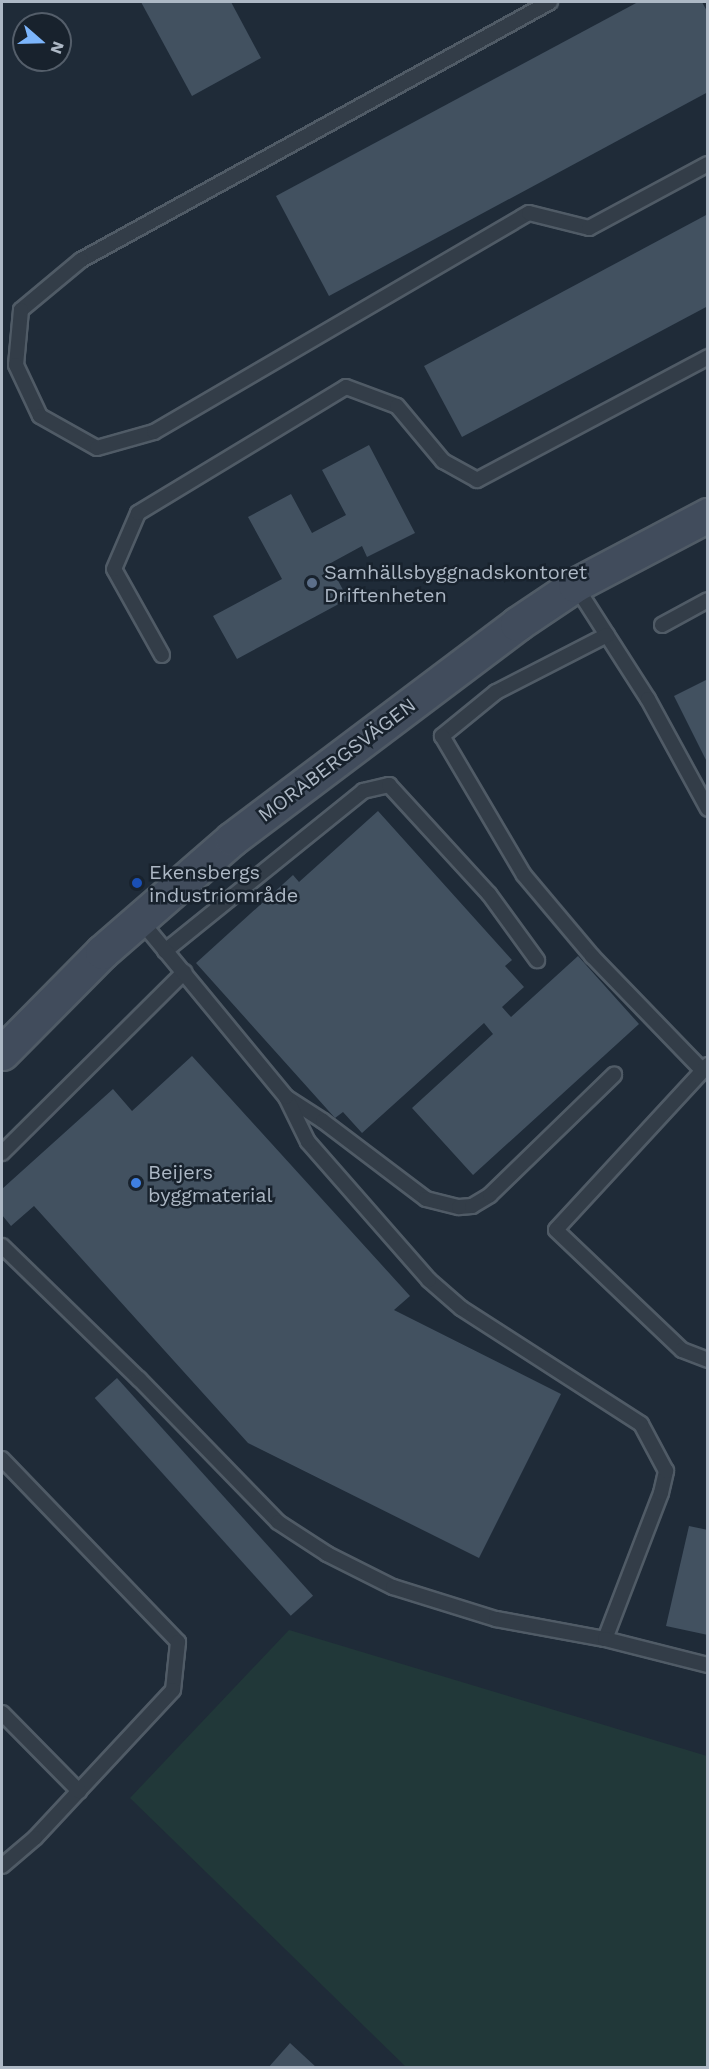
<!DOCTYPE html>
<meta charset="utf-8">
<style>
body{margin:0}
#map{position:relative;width:709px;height:2069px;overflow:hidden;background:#1f2b38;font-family:"Work Sans",sans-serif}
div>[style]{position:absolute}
.green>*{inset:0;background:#213839}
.building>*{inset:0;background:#425160;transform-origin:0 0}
.roads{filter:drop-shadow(2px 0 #505b66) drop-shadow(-2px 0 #505b66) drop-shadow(0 2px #505b66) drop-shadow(0 -2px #505b66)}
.lane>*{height:14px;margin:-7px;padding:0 7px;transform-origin:7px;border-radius:7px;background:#333d48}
.secondary>*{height:33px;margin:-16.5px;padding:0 16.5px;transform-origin:16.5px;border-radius:16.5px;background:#414c5c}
.dots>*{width:16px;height:16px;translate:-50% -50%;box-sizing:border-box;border:3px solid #18222d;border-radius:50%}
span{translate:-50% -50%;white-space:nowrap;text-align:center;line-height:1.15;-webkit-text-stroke:5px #18222d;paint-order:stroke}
.poi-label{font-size:20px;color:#adb8c5}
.left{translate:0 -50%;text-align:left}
.street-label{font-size:20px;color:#adb8c5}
.frame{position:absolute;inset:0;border:3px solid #adb8c5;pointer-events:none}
.north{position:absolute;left:12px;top:12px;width:60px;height:60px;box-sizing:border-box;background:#18222d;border:2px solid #545e6a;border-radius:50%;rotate:110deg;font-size:16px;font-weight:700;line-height:24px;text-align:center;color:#adb8c5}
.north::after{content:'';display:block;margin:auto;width:21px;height:27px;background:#7cb5fb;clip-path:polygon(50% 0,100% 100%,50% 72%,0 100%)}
</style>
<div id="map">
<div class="green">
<div style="clip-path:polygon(289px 1630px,707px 1756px,707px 2067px,406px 2067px,130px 1798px)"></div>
</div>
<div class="building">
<div style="clip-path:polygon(141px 2px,231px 2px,261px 58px,192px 96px)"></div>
<div style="clip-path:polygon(638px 2px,702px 2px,708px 13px,708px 92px,329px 296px,276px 196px)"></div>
<div style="clip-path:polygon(708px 214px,708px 306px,462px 437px,424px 366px)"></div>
<div style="clip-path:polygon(369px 445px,415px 533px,367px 557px,362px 546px,329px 564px,348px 599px,237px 659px,213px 616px,282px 579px,248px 517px,291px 494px,312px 533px,346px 515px,322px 470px)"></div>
<div style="clip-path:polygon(708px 679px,708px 764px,674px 696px)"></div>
<div style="clip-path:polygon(378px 811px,512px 960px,505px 966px,524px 987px,502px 1007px,511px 1017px,578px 956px,639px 1024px,473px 1175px,412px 1108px,493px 1034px,484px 1023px,362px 1133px,343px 1112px,335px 1118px,196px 963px,293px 875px,299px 882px)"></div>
<div style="clip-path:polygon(192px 1056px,410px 1296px,394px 1310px,561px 1394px,479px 1558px,248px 1443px,34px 1206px,11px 1226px,2px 1215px,2px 1189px,113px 1089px,132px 1111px)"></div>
<div style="left:117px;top:1378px;width:293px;height:30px;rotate:48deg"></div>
<div style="clip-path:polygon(689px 1526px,708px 1530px,708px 1635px,666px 1626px)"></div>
<div style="clip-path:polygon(290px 2043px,317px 2068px,268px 2068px)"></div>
</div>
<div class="roads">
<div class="lane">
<div style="left:550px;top:2px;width:535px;rotate:151.18deg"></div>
<div style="left:81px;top:260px;width:78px;rotate:140.2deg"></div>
<div style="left:21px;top:310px;width:55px;rotate:95.2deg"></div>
<div style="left:16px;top:365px;width:56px;rotate:64.8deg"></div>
<div style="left:40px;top:416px;width:65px;rotate:29.3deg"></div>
<div style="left:97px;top:448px;width:59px;rotate:-15.7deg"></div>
<div style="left:154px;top:432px;width:434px;rotate:-30.3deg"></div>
<div style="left:529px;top:213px;width:62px;rotate:14deg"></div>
<div style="left:589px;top:228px;width:135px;rotate:-28.3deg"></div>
<div style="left:575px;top:585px;width:135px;rotate:57.4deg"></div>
<div style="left:648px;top:699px;width:125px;rotate:61.4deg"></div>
<div style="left:662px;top:625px;width:52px;rotate:-28.5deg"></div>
<div style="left:607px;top:635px;width:125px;rotate:152.8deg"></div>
<div style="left:496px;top:692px;width:70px;rotate:140.8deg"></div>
<div style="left:442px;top:736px;width:161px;rotate:59.5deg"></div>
<div style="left:524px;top:875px;width:106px;rotate:50deg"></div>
<div style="left:592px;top:956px;width:158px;rotate:46deg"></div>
<div style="left:162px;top:655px;width:98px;rotate:-119.2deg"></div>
<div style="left:114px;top:569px;width:61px;rotate:-66.8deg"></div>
<div style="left:138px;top:513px;width:243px;rotate:-31.2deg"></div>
<div style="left:346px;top:387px;width:54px;rotate:20.4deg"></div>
<div style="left:397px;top:406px;width:72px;rotate:50.1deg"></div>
<div style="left:443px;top:461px;width:39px;rotate:29deg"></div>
<div style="left:477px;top:480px;width:262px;rotate:-28deg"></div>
<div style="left:165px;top:951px;width:255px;rotate:-38.9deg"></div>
<div style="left:363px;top:791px;width:27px;rotate:-13deg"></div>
<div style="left:389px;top:785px;width:148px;rotate:47.5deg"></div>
<div style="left:489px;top:894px;width:82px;rotate:54deg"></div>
<div style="left:708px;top:1065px;width:224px;rotate:132.7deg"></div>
<div style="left:556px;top:1230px;width:174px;rotate:43.6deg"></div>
<div style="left:682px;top:1350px;width:28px;rotate:21deg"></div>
<div style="left:286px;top:1097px;width:44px;rotate:33deg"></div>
<div style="left:323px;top:1121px;width:129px;rotate:37.1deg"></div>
<div style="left:426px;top:1199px;width:34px;rotate:14deg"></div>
<div style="left:459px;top:1207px;width:13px;rotate:-4deg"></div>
<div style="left:472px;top:1206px;width:21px;rotate:-31deg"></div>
<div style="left:490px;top:1195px;width:173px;rotate:-44.1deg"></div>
<div style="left:2px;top:1153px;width:257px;rotate:-44.8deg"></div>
<div style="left:2px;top:1246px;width:191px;rotate:44.2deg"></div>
<div style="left:139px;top:1379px;width:199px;rotate:45.8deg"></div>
<div style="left:278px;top:1522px;width:59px;rotate:33.1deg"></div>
<div style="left:327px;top:1554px;width:74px;rotate:26.6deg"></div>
<div style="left:393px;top:1587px;width:108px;rotate:17.3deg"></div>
<div style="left:496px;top:1619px;width:111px;rotate:10.4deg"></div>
<div style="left:605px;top:1639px;width:156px;rotate:-69deg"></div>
<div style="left:661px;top:1493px;width:23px;rotate:-77deg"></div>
<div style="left:666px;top:1471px;width:53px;rotate:-118deg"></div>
<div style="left:641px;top:1424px;width:214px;rotate:-147.2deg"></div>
<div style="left:461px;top:1308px;width:43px;rotate:-138.8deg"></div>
<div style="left:429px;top:1280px;width:184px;rotate:-131.2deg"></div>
<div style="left:308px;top:1142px;width:50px;rotate:-116.1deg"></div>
<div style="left:286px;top:1097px;width:229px;rotate:-129.5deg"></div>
<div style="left:2px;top:1459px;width:254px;rotate:46.1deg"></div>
<div style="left:178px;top:1642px;width:48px;rotate:95.9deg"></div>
<div style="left:173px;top:1690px;width:202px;rotate:133deg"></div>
<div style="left:35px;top:1838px;width:43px;rotate:139.7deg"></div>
<div style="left:605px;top:1639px;width:106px;rotate:14.2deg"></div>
<div style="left:2px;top:1713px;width:110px;rotate:45.4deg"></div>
</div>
<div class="secondary">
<div style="left:2px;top:1053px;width:142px;rotate:-45.3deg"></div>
<div style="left:102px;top:952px;width:172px;rotate:-41deg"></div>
<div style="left:232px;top:839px;width:357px;rotate:-37deg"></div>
<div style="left:517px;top:624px;width:70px;rotate:-33.9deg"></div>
<div style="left:575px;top:585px;width:150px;rotate:-27.8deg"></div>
</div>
</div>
<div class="dots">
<div style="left:312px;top:583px;background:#5c6f8a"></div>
<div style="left:137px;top:883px;background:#1a4fb4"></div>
<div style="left:136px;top:1183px;background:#3f7fe0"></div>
</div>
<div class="poi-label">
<span class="left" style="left:324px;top:584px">Samhällsbyggnadskontoret<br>Driftenheten</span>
<span class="left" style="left:149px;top:884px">Ekensbergs<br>industriområde</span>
<span class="left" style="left:148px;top:1184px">Beijers<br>byggmaterial</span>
</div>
<div class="street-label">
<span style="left:337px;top:760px;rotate:-37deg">MORABERGSVÄGEN</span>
</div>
<div class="frame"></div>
<div class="north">N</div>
</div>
